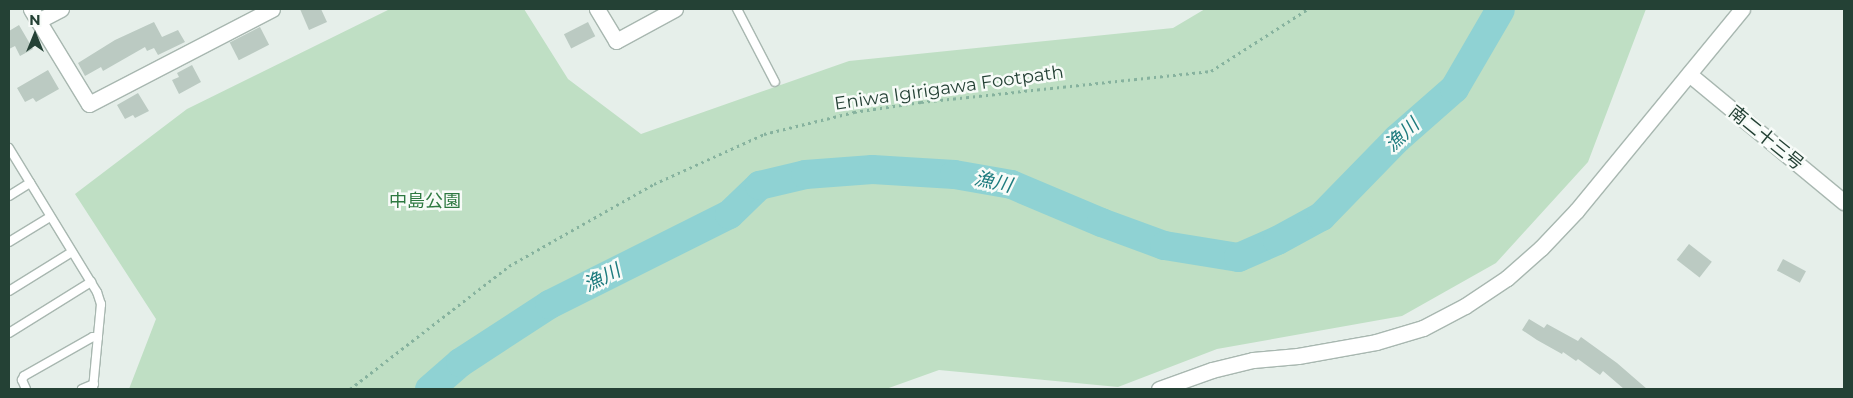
<!DOCTYPE html>
<meta charset="utf-8">
<style>
body{margin:0}
#map{position:relative;width:1853px;height:398px;overflow:hidden;background:#e6efea;font-family:Montserrat,"Noto Sans JP",sans-serif}
div>[style]{position:absolute}
.green>*{inset:0;background:#bfdfc4}
.river>*{height:29px;margin:-14.5px;padding:0 14.5px;transform-origin:14.5px;border-radius:14.5px;background:#8fd2d3}
.building>*{inset:0;background:#bbcac2;transform-origin:0 0}
.path>*{height:3px;margin-top:-1.5px;transform-origin:0;background:repeating-linear-gradient(90deg,#86b29e 0 2.5px,transparent 0 6.5px)}
.roads{filter:drop-shadow(1px 0 #a8b7b0) drop-shadow(-1px 0 #a8b7b0) drop-shadow(0 1px #a8b7b0) drop-shadow(0 -1px #a8b7b0)}
.service>*{height:8px;margin:-4px;padding:0 4px;transform-origin:4px;border-radius:4px;background:#fff}
.minor>*{height:15px;margin:-7.5px;padding:0 7.5px;transform-origin:7.5px;border-radius:7.5px;background:#fff}
.tertiary>*{height:15px;margin:-7.5px;padding:0 7.5px;transform-origin:7.5px;border-radius:7.5px;background:#fff}
span{translate:-50% -50%;white-space:nowrap;text-align:center;line-height:1.15;-webkit-text-stroke:5px #f7fbf8;paint-order:stroke}
.street-label{font-size:18px;color:#244135}
.park-label{font-size:18px;color:#2e7941}
.water-label{font-size:19px;color:#1d7b7e;font-style:italic}
.frame{position:absolute;inset:0;border:10px solid #244135;pointer-events:none}
.north{position:absolute;left:10px;top:10px;width:50px;height:50px;-webkit-text-stroke:4px #f7fbf8;paint-order:stroke;rotate:0deg;font-size:14px;font-weight:700;line-height:20px;text-align:center;color:#244135}
.north::after{content:'';display:block;margin:auto;width:18px;height:22px;background:#244135;clip-path:polygon(50% 0,100% 100%,50% 72%,0 100%)}
</style>
<div id="map">
<div class="green">
<div style="clip-path:polygon(390px 9px,524px 9px,568px 79px,641px 134px,849px 61px,1173px 28px,1205px 9px,1646px 9px,1588px 162px,1496px 263px,1402px 316px,1217px 349px,1118px 387px,939px 370px,886px 389px,129px 389px,156px 319px,75px 194px,187px 109px)"></div>
</div>
<div class="river">
<div style="left:429px;top:389px;width:41px;rotate:-41.1deg"></div>
<div style="left:460px;top:362px;width:106px;rotate:-33.1deg"></div>
<div style="left:549px;top:304px;width:201px;rotate:-26.6deg"></div>
<div style="left:729px;top:214px;width:42px;rotate:-44deg"></div>
<div style="left:759px;top:185px;width:47px;rotate:-13.4deg"></div>
<div style="left:805px;top:174px;width:67px;rotate:-4.3deg"></div>
<div style="left:872px;top:169px;width:82px;rotate:3.5deg"></div>
<div style="left:954px;top:174px;width:58px;rotate:10deg"></div>
<div style="left:1011px;top:184px;width:98px;rotate:22.9deg"></div>
<div style="left:1101px;top:222px;width:67px;rotate:20.1deg"></div>
<div style="left:1164px;top:245px;width:75px;rotate:9.2deg"></div>
<div style="left:1238px;top:257px;width:43px;rotate:-23.6deg"></div>
<div style="left:1277px;top:240px;width:50px;rotate:-28.6deg"></div>
<div style="left:1321px;top:216px;width:109px;rotate:-45.7deg"></div>
<div style="left:1397px;top:138px;width:76px;rotate:-41.3deg"></div>
<div style="left:1454px;top:88px;width:91px;rotate:-59.8deg"></div>
</div>
<div class="building">
<div style="clip-path:polygon(300px 9px,321px 9px,327px 22px,309px 30px)"></div>
<div style="clip-path:polygon(154px 22px,162px 37px,178px 30px,185px 42px,158px 55px,154px 48px,147px 51px,145px 47px,103px 71px,101px 67px,85px 76px,78px 63px,115px 40px)"></div>
<div style="left:588px;top:22px;width:16px;height:27px;rotate:63deg"></div>
<div style="clip-path:polygon(19px 25px,33px 49px,20px 56px,15px 46px,9px 49px,9px 31px)"></div>
<div style="left:260px;top:27px;width:20px;height:34px;rotate:63deg"></div>
<div style="clip-path:polygon(192px 65px,201px 82px,179px 94px,172px 80px,179px 77px,177px 73px)"></div>
<div style="clip-path:polygon(48px 70px,59px 89px,36px 102px,33px 98px,25px 102px,17px 88px)"></div>
<div style="clip-path:polygon(138px 93px,149px 111px,135px 118px,133px 115px,125px 119px,117px 105px)"></div>
<div style="left:1689px;top:244px;width:29px;height:20px;rotate:38deg"></div>
<div style="left:1783px;top:259px;width:26px;height:13px;rotate:28deg"></div>
<div style="clip-path:polygon(1529px 319px,1544px 328px,1547px 324px,1578px 341px,1581px 337px,1617px 363px,1647px 389px,1624px 389px,1603px 371px,1600px 375px,1578px 359px,1576px 361px,1563px 352px,1562px 354px,1537px 340px,1522px 330px)"></div>
</div>
<div class="path">
<div style="left:350px;top:389px;width:201px;rotate:-37.7deg"></div>
<div style="left:509px;top:266px;width:167px;rotate:-29.5deg"></div>
<div style="left:654px;top:184px;width:121px;rotate:-24.4deg"></div>
<div style="left:764px;top:134px;width:93px;rotate:-13.7deg"></div>
<div style="left:854px;top:112px;width:68px;rotate:-8.5deg"></div>
<div style="left:921px;top:102px;width:292px;rotate:-6.1deg"></div>
<div style="left:1211px;top:71px;width:115px;rotate:-32.6deg"></div>
</div>
<div class="roads">
<div class="service">
<div style="left:737px;top:9px;width:82px;rotate:62.5deg"></div>
<div style="left:9px;top:148px;width:169px;rotate:58.6deg"></div>
<div style="left:97px;top:292px;width:13px;rotate:72deg"></div>
<div style="left:101px;top:304px;width:85px;rotate:95.4deg"></div>
<div style="left:9px;top:196px;width:25px;rotate:-32deg"></div>
<div style="left:9px;top:242px;width:48px;rotate:-31.4deg"></div>
<div style="left:9px;top:291px;width:74px;rotate:-31.8deg"></div>
<div style="left:9px;top:333px;width:97px;rotate:-31.9deg"></div>
<div style="left:26px;top:389px;width:10px;rotate:-114deg"></div>
<div style="left:22px;top:380px;width:4px;rotate:-63deg"></div>
<div style="left:24px;top:376px;width:79px;rotate:-29.5deg"></div>
<div style="left:93px;top:337px;width:5px;rotate:11deg"></div>
<div style="left:82px;top:389px;width:13px;rotate:-23deg"></div>
</div>
<div class="minor">
<div style="left:31px;top:9px;width:111px;rotate:58.6deg"></div>
<div style="left:89px;top:104px;width:206px;rotate:-27.4deg"></div>
<div style="left:597px;top:9px;width:37px;rotate:59deg"></div>
<div style="left:616px;top:41px;width:67px;rotate:-28.5deg"></div>
<div style="left:38px;top:21px;width:26px;rotate:-28deg"></div>
<div style="left:1689px;top:74px;width:201px;rotate:39.6deg"></div>
</div>
<div class="tertiary">
<div style="left:1159px;top:389px;width:56px;rotate:-19.7deg"></div>
<div style="left:1212px;top:370px;width:42px;rotate:-13.7deg"></div>
<div style="left:1253px;top:360px;width:45px;rotate:-5.1deg"></div>
<div style="left:1298px;top:356px;width:79px;rotate:-10.2deg"></div>
<div style="left:1376px;top:342px;width:49px;rotate:-16.6deg"></div>
<div style="left:1423px;top:328px;width:47px;rotate:-27.6deg"></div>
<div style="left:1465px;top:306px;width:50px;rotate:-33.7deg"></div>
<div style="left:1507px;top:278px;width:45px;rotate:-41.4deg"></div>
<div style="left:1541px;top:248px;width:52px;rotate:-46.5deg"></div>
<div style="left:1577px;top:210px;width:260px;rotate:-50.6deg"></div>
</div>
</div>
<div class="street-label">
<span style="left:949px;top:88px;rotate:-8deg">Eniwa Igirigawa Footpath</span>
<span style="left:1766px;top:138px;rotate:39deg">南二十三号</span>
</div>
<div class="park-label">
<span style="left:425px;top:201px">中島公園</span>
</div>
<div class="water-label">
<span style="left:1402px;top:135px;rotate:-43deg">漁川</span>
<span style="left:993px;top:182px;rotate:12deg">漁川</span>
<span style="left:602px;top:278px;rotate:-27deg">漁川</span>
</div>
<div class="frame"></div>
<div class="north">N</div>
</div>
